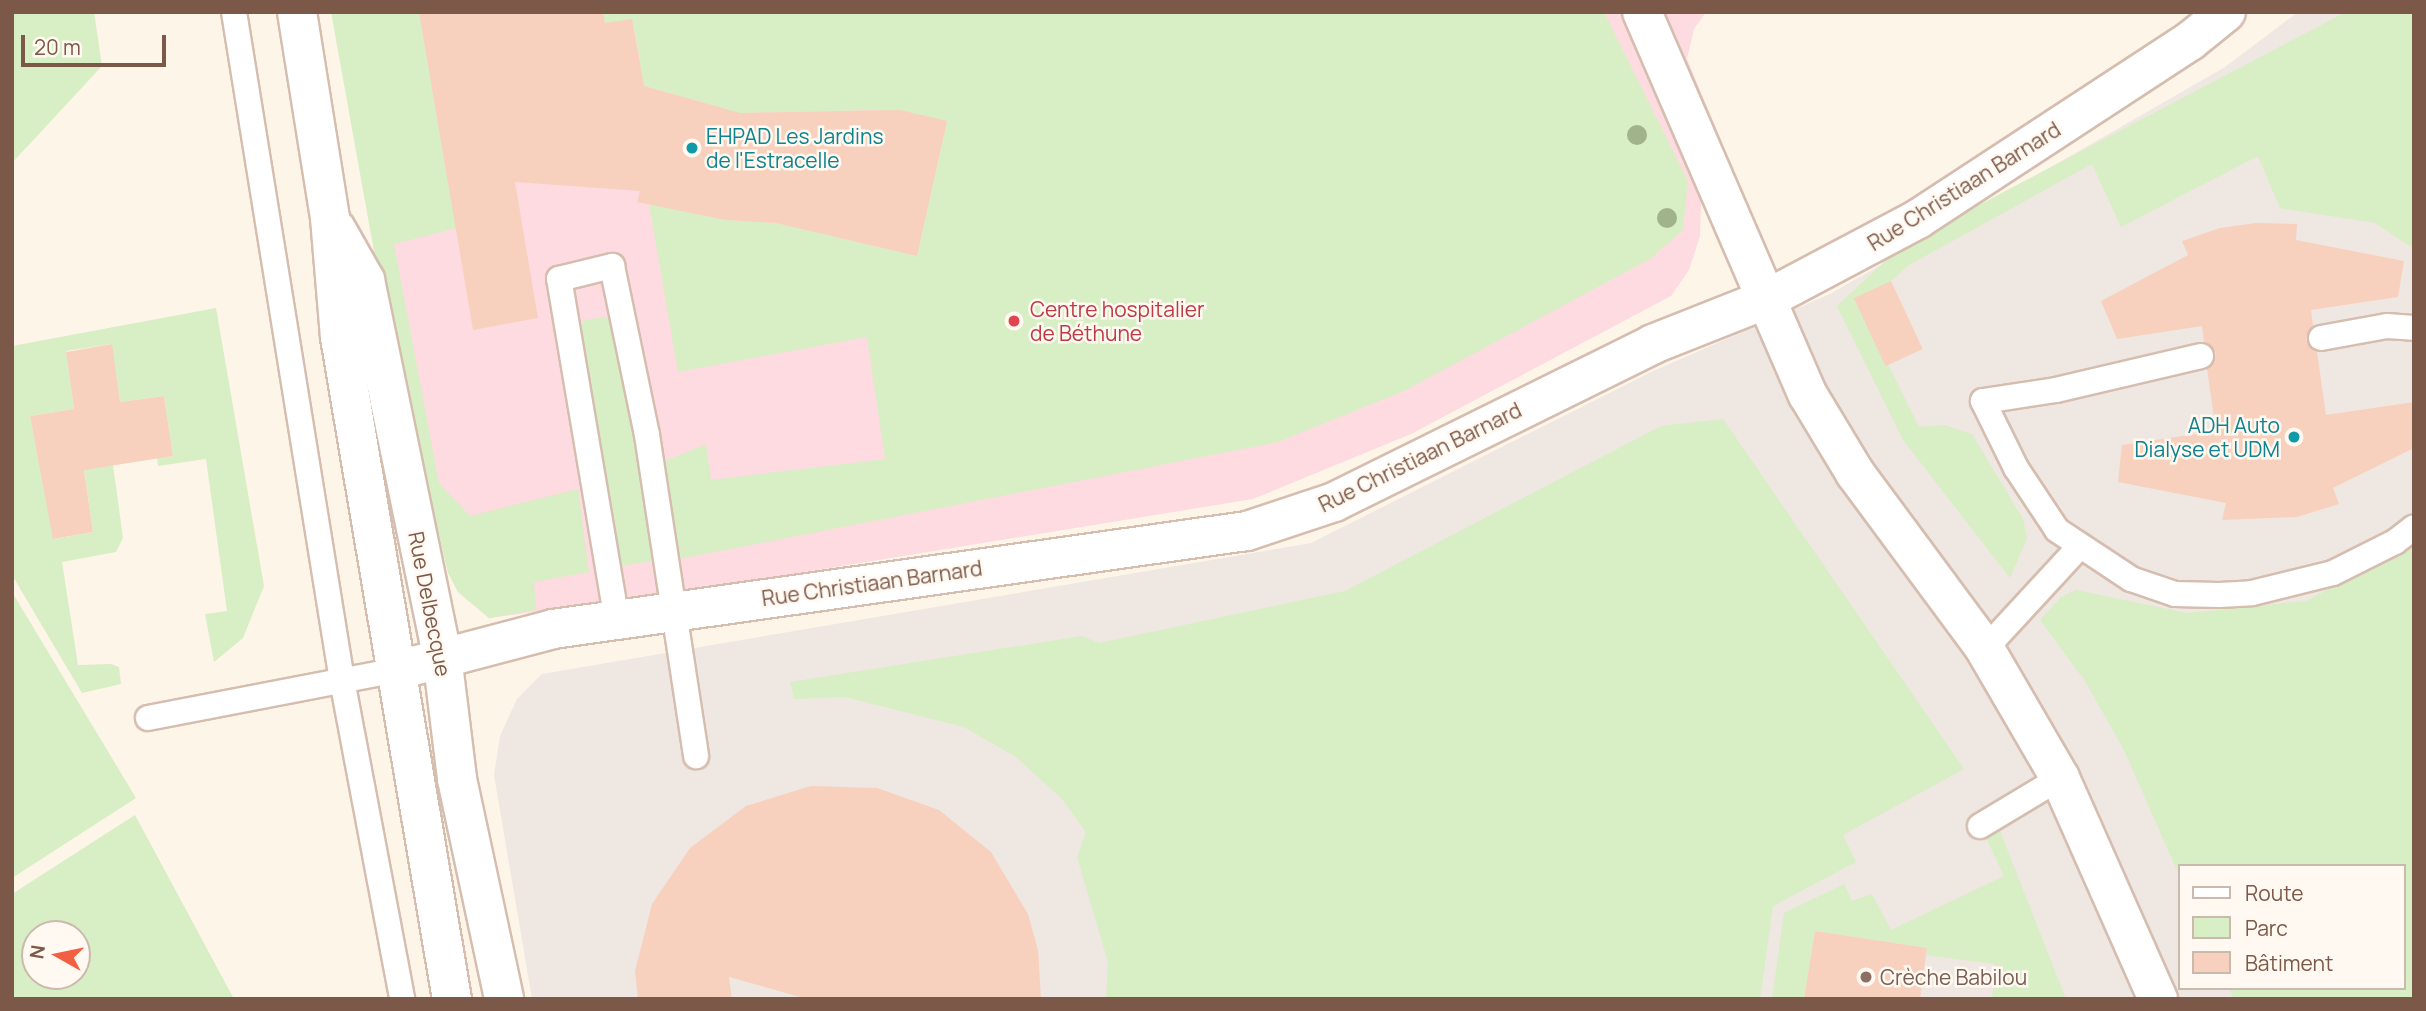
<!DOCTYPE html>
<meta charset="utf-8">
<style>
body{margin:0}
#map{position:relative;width:2426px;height:1011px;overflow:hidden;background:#fef5e9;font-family:Manrope,sans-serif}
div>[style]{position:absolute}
.industrial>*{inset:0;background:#efe7e2}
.medical>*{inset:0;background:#fddbe1}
.green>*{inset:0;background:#d8eec4}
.building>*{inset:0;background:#f7d1bd;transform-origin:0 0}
.roads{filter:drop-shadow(2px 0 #d5bdaf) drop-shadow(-2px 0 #d5bdaf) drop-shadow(0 2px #d5bdaf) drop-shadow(0 -2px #d5bdaf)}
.lane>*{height:24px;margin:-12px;padding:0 12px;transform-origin:12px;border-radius:12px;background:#fff}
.street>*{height:38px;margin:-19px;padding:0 19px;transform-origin:19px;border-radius:19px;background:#fff}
.secondary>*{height:38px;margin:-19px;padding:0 19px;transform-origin:19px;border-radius:19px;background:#fff}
.trees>*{width:20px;height:20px;margin:-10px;border-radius:50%;background:#a0b38a}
.dots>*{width:19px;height:19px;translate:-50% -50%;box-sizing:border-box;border:4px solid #fff9f1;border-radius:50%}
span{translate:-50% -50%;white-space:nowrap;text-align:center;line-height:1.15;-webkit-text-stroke:5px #fff9f1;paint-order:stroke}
.culture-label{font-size:21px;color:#0d838f}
.left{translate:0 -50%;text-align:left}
.right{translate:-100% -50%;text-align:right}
.street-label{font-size:21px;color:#7c5848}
.health-label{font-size:21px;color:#be3a42}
.education-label{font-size:21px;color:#785e54}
.frame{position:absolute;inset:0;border:14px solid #7c5848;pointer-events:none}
.legend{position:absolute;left:2178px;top:864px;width:228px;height:126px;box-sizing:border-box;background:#fff9f1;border:2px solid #cbb9ad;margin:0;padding:9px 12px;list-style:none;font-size:21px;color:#7c5848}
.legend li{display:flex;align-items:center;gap:14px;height:35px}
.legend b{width:35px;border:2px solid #cbb9ad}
.north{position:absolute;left:21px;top:920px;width:70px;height:70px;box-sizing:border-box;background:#fff9f1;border:2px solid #cbb9ad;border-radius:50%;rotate:279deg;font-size:19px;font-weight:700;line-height:28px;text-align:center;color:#7c5848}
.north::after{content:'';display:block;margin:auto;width:24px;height:32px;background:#f35f43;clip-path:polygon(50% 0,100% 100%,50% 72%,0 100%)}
.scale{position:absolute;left:21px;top:35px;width:145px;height:32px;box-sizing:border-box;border:4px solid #7c5848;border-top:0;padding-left:9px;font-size:21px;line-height:24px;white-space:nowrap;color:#7c5848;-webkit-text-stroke:5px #fff9f1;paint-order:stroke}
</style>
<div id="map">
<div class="industrial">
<div style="clip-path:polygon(evenodd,2298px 12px,2414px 12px,2414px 999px,532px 999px,494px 775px,500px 736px,517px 699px,542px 674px,1311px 543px,1653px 371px,1830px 294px,2225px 67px,2298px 12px,2179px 866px,2403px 866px,2403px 988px,2179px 988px,2179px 866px)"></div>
</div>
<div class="medical">
<div style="clip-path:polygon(345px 12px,1706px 12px,1694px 29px,1687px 59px,1739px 184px,1701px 204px,1700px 236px,1689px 270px,1671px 296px,1411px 434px,1253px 499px,701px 589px,489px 618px,458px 592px,448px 570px)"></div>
</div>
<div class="green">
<div style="clip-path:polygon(12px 12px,94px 12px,102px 66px,12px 163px)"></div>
<div style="clip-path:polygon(331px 12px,419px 12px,456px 228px,394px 244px,439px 483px,470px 516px,578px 489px,589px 572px,534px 582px,536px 610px,489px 618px,458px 592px,448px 573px,375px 257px)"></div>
<div style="clip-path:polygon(603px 12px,1604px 12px,1688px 181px,1683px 230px,1650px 259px,1404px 391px,1278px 442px,679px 559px,663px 462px,706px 444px,711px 480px,885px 459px,867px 337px,678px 372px,649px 204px,726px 220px,776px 223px,917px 256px,947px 121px,878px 110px,741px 113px,739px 120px,730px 110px,613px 77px,640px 59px,632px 19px,606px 28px)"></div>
<div style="clip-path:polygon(2346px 12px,2414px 12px,2414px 249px,2375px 223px,2280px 208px,2258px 156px,2121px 227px,2092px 164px,1909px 265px,1891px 281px,1856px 300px,1919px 427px,1944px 425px,1972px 434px,2023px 519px,2027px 538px,2010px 578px,1903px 440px,1837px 306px,1901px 246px)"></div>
<div style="clip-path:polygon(216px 308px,264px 586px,243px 638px,214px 662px,205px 614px,227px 611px,206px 459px,158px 466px,157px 458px,173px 456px,164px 396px,120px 402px,111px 344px,66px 351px,74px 409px,30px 416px,54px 539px,93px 532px,84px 469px,113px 465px,123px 538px,116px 552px,62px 562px,78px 665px,111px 664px,119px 667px,121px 684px,82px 693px,12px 575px,12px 346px)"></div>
<div style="clip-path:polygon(605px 317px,615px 325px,653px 561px,620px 566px,580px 330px,584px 320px)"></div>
<div style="clip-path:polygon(1723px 419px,1964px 769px,1843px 835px,1856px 862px,1773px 906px,1760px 999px,1106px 999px,1108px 962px,1077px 857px,1086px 832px,1062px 799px,1016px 757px,964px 727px,845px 697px,794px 699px,790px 682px,1082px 636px,1099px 643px,1345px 591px,1661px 426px)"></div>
<div style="clip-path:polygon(2414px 544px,2414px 999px,2234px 999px,2229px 988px,2403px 988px,2403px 866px,2179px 866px,2179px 875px,2123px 748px,2085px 681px,2040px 620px,2061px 597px,2076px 590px,2187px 613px,2306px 601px)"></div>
<div style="clip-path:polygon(12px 592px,136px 798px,12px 878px)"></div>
<div style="clip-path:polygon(evenodd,135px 815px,234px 999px,12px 999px,12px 894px,135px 815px,35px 934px,77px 934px,77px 976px,35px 976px,35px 934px)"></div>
<div style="clip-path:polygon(2000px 831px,2066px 999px,1992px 999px,1995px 964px,1926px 955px,1927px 948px,1815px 931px,1804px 999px,1772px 999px,1784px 913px,1844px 884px,1852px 901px,1872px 894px,1891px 930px,2004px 876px,1986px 838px)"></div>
</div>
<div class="building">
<div style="clip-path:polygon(419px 12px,603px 12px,605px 23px,632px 19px,644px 86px,740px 113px,900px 110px,947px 121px,917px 256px,776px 223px,726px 220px,637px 202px,640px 191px,515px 182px,538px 318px,473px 330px)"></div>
<div style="clip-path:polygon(2256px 223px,2297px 224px,2296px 240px,2404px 261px,2398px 297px,2311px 310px,2313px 326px,2306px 340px,2317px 352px,2326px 415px,2414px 402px,2414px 448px,2333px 488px,2339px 504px,2297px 517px,2222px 520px,2226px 503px,2118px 482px,2122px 445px,2216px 431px,2207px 369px,2216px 353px,2204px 342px,2202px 326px,2117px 339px,2101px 301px,2188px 255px,2182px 241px,2220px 228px)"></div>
<div style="left:1891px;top:281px;width:75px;height:41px;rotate:65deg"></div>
<div style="clip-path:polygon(112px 344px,120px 402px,164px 396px,173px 456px,84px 470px,93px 532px,53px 539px,30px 416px,74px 409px,66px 352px)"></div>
<div style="clip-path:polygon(811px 786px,877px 788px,939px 810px,991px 852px,1028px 914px,1038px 950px,1041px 999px,807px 999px,729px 977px,732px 999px,638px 999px,635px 971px,652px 904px,690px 848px,746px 806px)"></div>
<div style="clip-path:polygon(1815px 931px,1927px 948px,1920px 999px,1804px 999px)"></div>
</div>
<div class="roads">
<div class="lane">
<div style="left:234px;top:12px;width:677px;rotate:80.82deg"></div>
<div style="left:342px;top:680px;width:325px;rotate:79.3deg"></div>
<div style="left:2321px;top:338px;width:67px;rotate:-10.3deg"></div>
<div style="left:2387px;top:326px;width:27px;rotate:4deg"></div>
<div style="left:2201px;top:356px;width:149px;rotate:166.8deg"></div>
<div style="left:2056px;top:390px;width:74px;rotate:171.4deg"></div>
<div style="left:1983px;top:401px;width:75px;rotate:63.8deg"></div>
<div style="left:2016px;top:468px;width:74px;rotate:56.5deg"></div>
<div style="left:2057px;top:530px;width:89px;rotate:33.5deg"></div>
<div style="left:2131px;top:579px;width:46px;rotate:18.8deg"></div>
<div style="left:2175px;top:594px;width:44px;rotate:1.3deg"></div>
<div style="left:2219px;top:595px;width:33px;rotate:-3deg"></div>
<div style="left:2252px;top:593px;width:83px;rotate:-13.9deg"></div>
<div style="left:2333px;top:573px;width:69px;rotate:-26.6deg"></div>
<div style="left:2395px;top:542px;width:24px;rotate:-38deg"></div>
<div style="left:617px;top:621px;width:347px;rotate:-99.6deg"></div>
<div style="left:559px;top:279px;width:55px;rotate:-13.8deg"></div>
<div style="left:612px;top:266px;width:173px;rotate:78.3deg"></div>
<div style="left:647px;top:435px;width:325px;rotate:81.3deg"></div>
<div style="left:1985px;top:649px;width:140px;rotate:-47.3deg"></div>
<div style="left:148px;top:718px;width:255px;rotate:-10.9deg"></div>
<div style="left:1980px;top:826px;width:93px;rotate:-31deg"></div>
</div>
<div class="street">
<div style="left:1642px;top:12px;width:417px;rotate:66.6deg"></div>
<div style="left:1808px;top:395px;width:91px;rotate:58.9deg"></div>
<div style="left:1855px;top:473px;width:219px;rotate:53.5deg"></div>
<div style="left:1985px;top:649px;width:149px;rotate:59.8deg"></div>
<div style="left:2060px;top:778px;width:242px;rotate:66.1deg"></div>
<div style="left:398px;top:670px;width:160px;rotate:-14.8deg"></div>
<div style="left:553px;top:629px;width:701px;rotate:-8.04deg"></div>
<div style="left:1247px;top:531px;width:92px;rotate:-18.4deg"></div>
<div style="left:1334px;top:502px;width:356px;rotate:-26.3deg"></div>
<div style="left:1653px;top:344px;width:125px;rotate:-21.6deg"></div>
<div style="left:1769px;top:298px;width:169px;rotate:-27.9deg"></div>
<div style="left:1918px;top:219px;width:325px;rotate:-33.2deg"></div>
<div style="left:2190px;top:41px;width:46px;rotate:-38.9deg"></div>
</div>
<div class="secondary">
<div style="left:297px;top:12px;width:209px;rotate:80.9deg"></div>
<div style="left:330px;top:218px;width:119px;rotate:85.2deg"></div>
<div style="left:340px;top:337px;width:671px;rotate:80.4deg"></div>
<div style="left:336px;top:229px;width:59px;rotate:60.4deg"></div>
<div style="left:365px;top:280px;width:384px;rotate:78.4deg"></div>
<div style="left:442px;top:656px;width:124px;rotate:83deg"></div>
<div style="left:457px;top:779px;width:225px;rotate:77.9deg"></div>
</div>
</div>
<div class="trees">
<div style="left:1637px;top:135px"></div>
<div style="left:1667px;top:218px"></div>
</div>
<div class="dots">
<div style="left:692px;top:148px;background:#0f9aa8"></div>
<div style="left:1014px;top:321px;background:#e0444e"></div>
<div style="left:2294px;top:437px;background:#0f9aa8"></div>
<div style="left:1866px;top:977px;background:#8d6e63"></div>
</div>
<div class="culture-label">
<span class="left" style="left:706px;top:148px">EHPAD Les Jardins<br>de l'Estracelle</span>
<span class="right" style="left:2280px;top:437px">ADH Auto<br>Dialyse et UDM</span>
</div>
<div class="street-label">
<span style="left:1964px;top:186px;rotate:-32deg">Rue Christiaan Barnard</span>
<span style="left:1420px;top:457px;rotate:-26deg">Rue Christiaan Barnard</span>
<span style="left:872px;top:583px;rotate:-8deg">Rue Christiaan Barnard</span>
<span style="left:430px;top:604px;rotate:79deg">Rue Delbecque</span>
</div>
<div class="health-label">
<span class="left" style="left:1030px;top:321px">Centre hospitalier<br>de Béthune</span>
</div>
<div class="education-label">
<span class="left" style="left:1880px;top:977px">Crèche Babilou</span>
</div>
<div class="frame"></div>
<ul class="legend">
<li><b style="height:9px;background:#fff"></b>Route</li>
<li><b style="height:19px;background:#d8eec4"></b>Parc</li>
<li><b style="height:19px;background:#f7d1bd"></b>Bâtiment</li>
</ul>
<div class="north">N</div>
<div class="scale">20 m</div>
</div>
